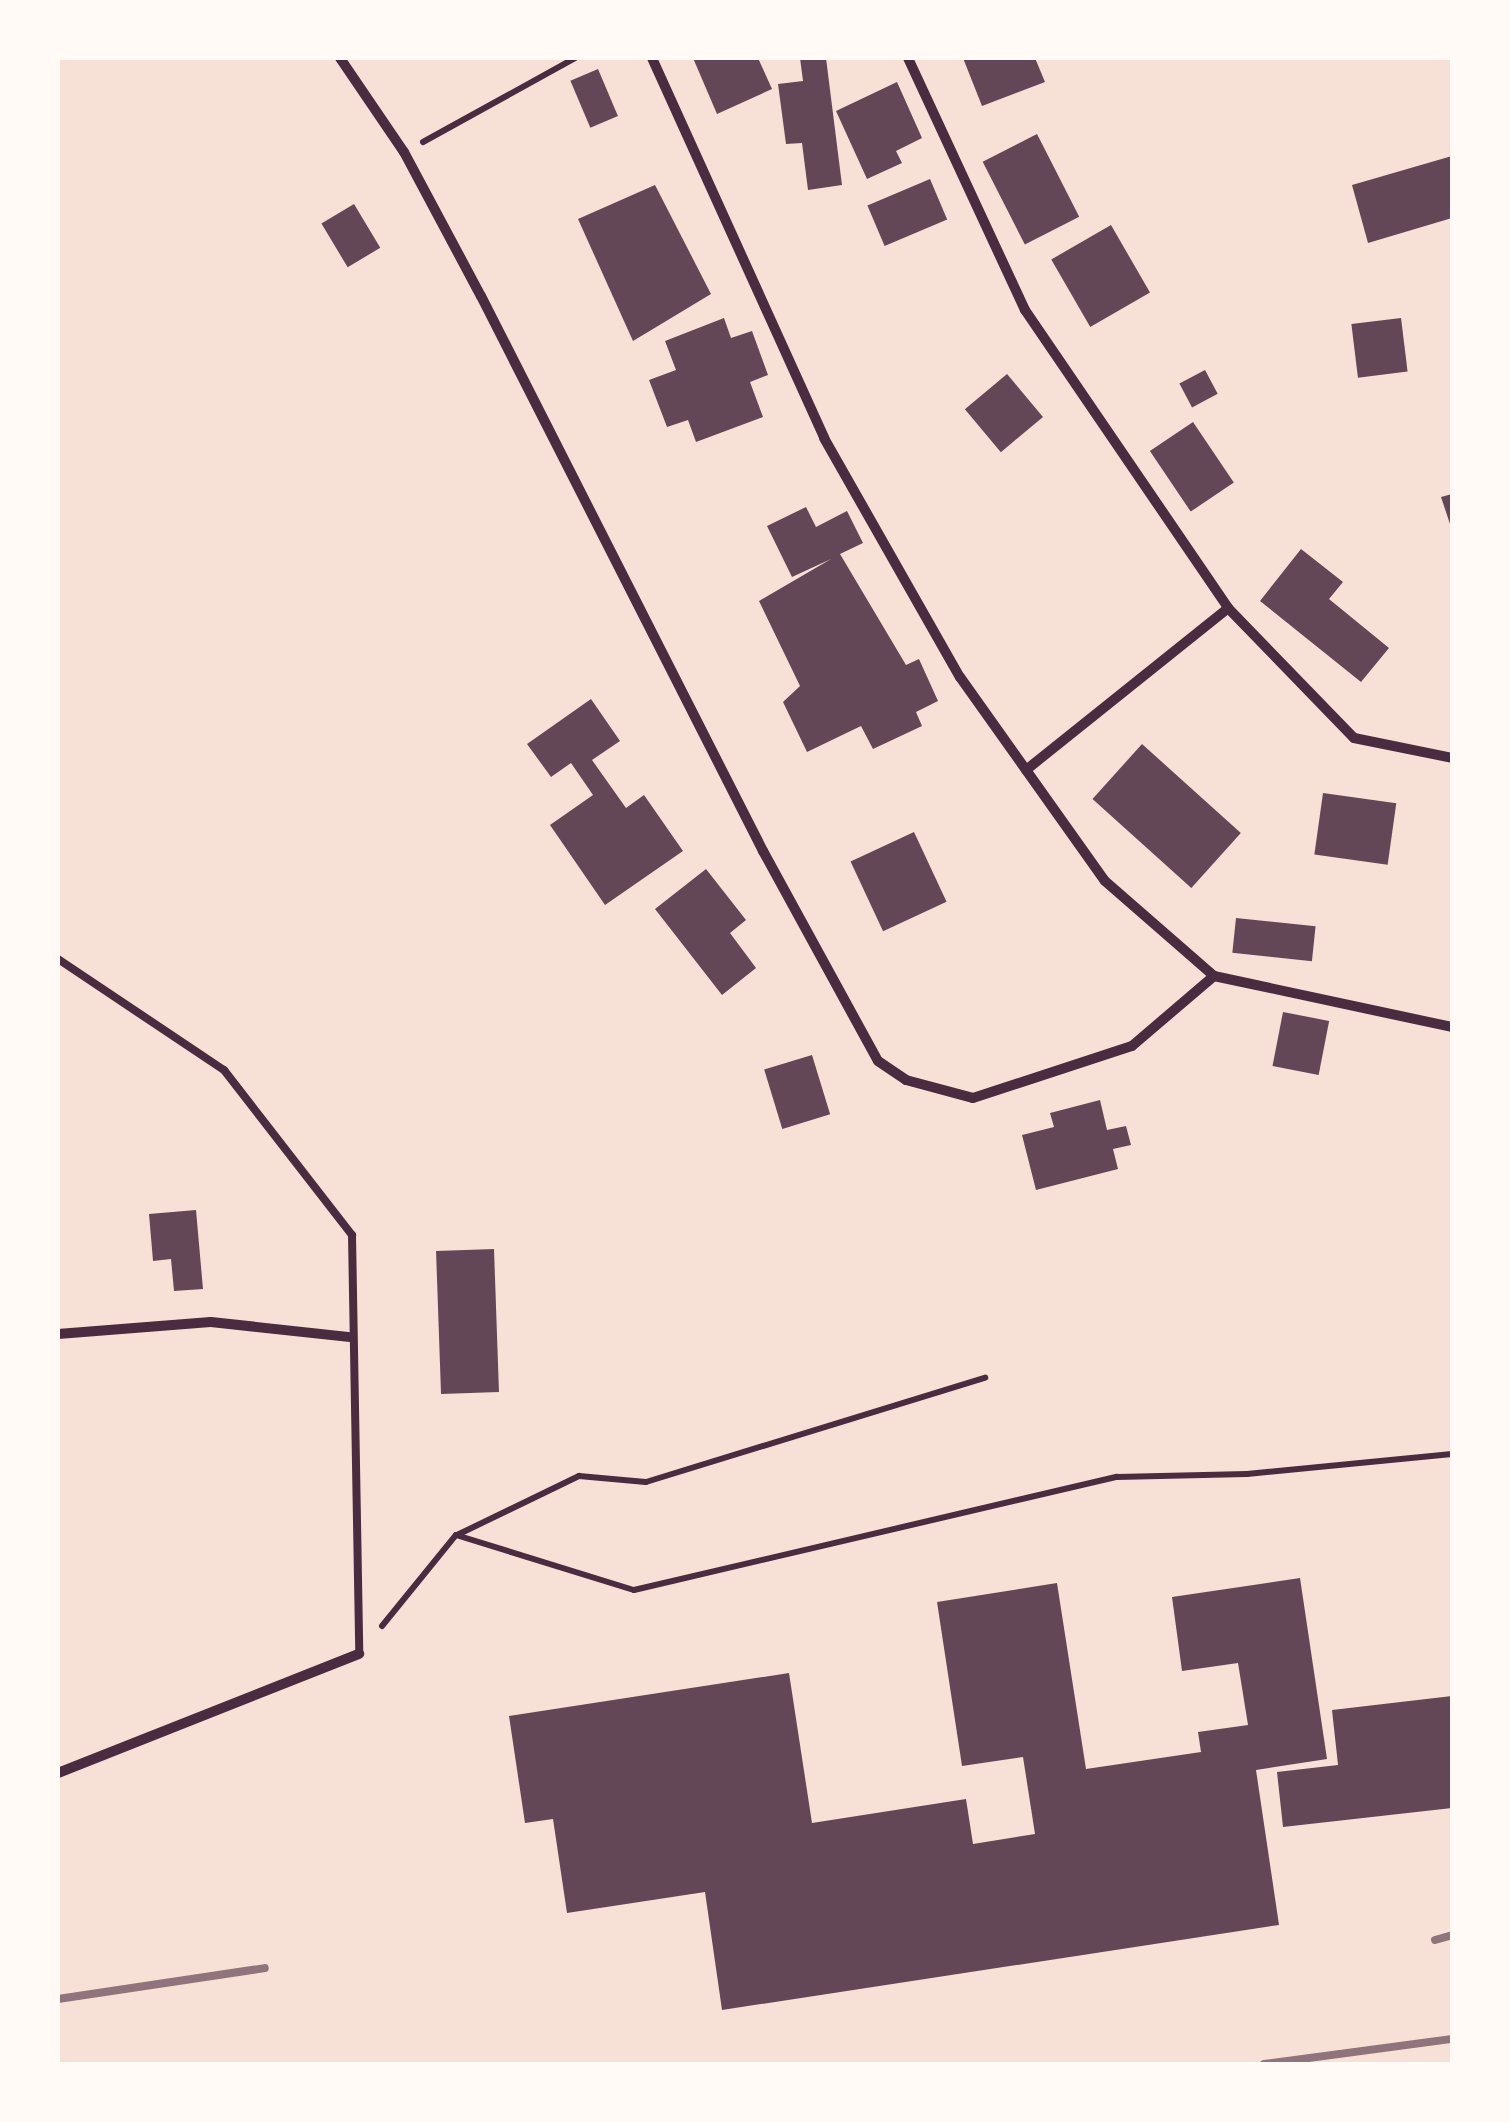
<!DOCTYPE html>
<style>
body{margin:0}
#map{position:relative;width:1510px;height:2122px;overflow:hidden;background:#f7e1d7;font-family:"Golos Text",sans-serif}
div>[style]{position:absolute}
.building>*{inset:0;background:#644757;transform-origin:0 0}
.path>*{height:6px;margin:-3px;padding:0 3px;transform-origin:3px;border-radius:3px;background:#4a2c40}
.service>*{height:8px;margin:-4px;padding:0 4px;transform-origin:4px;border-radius:4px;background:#4a2c40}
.minor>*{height:10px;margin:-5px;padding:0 5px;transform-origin:5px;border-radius:5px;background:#4a2c40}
.rail>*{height:8px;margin:-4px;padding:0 4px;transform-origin:4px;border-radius:4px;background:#8f747c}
span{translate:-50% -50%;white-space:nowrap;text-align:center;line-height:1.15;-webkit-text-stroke:10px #fffaf5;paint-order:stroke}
.frame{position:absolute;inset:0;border:60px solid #fffaf5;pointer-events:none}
</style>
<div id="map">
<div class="building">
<div style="clip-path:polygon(693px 58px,758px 58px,772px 89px,717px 114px)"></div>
<div style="clip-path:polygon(800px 58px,826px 58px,842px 185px,808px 190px,802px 143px,786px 144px,778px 84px,803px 81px)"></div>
<div style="clip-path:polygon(963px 58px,1035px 58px,1045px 82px,982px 106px)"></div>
<div style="left:598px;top:69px;width:51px;height:30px;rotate:67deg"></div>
<div style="clip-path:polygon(897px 82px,922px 138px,896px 151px,902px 163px,867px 179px,836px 111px)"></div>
<div style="left:1037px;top:134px;width:93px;height:61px;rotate:63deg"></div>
<div style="clip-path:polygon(1452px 156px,1452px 218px,1368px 243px,1352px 185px)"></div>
<div style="left:930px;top:179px;width:44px;height:68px;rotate:67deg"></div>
<div style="clip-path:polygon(655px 185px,711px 294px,633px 341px,578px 219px)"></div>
<div style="left:354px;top:204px;width:51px;height:38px;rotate:59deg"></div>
<div style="left:1111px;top:225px;width:78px;height:69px;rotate:60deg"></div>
<div style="clip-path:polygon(724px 318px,731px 338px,752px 331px,768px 375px,750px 382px,763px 417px,696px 442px,688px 420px,667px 427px,649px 380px,676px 370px,665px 341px)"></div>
<div style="left:1401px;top:318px;width:54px;height:50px;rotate:83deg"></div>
<div style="left:1205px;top:370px;width:27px;height:29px;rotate:62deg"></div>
<div style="left:1007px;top:374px;width:56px;height:55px;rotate:50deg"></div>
<div style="left:1193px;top:422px;width:73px;height:52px;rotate:56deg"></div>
<div style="clip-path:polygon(1452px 494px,1452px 530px,1441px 497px)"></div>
<div style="clip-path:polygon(806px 507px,816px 527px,847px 511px,863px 543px,840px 554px,906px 665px,919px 659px,938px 701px,916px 712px,922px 726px,873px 749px,861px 726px,807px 752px,783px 702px,800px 686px,759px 601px,831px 559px,792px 577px,767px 526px)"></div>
<div style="clip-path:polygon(1301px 549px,1343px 582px,1329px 599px,1389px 648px,1361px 682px,1260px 601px)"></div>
<div style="clip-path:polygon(591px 699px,620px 741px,592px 760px,626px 808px,644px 795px,683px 851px,605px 905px,550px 825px,593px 795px,571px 763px,551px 777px,527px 744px)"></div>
<div style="left:1142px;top:744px;width:133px;height:74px;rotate:42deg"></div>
<div style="left:1323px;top:793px;width:74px;height:62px;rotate:8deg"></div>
<div style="left:914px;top:832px;width:77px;height:70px;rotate:65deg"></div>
<div style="clip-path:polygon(706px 869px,746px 920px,730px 933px,756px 968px,722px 995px,655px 909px)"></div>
<div style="left:1236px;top:918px;width:80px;height:35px;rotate:6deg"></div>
<div style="left:1283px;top:1012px;width:47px;height:55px;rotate:11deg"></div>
<div style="left:812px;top:1055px;width:62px;height:50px;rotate:73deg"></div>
<div style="clip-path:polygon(1100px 1100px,1107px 1130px,1126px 1126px,1131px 1145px,1113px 1149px,1118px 1169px,1036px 1190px,1022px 1135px,1054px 1127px,1050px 1113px)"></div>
<div style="clip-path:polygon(196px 1210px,203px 1289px,174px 1291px,171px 1259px,153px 1261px,149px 1214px)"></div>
<div style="left:494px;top:1249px;width:143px;height:58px;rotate:88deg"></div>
<div style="clip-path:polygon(1300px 1578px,1327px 1759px,1256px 1770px,1279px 1925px,722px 2010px,705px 1892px,567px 1913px,553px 1819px,525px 1823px,509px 1716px,789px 1673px,812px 1823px,966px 1799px,973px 1844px,1035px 1834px,1023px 1757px,962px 1766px,937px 1602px,1057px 1583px,1086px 1769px,1201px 1752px,1198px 1732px,1248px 1725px,1238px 1663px,1182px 1671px,1172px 1597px)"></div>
<div style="clip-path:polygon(1452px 1696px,1452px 1808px,1283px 1827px,1277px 1772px,1338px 1765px,1332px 1710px)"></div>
</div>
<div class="path">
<div style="left:423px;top:142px;width:174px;rotate:-28.9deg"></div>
<div style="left:457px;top:1535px;width:136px;rotate:-25.8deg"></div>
<div style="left:579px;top:1476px;width:67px;rotate:5.1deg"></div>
<div style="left:646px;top:1482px;width:355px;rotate:-17.1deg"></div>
<div style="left:382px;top:1626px;width:117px;rotate:-50.9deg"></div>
<div style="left:456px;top:1535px;width:186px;rotate:17.2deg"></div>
<div style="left:634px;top:1590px;width:496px;rotate:-13.2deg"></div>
<div style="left:1117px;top:1477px;width:130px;rotate:-1.3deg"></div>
<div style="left:1247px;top:1474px;width:206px;rotate:-5.6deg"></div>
</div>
<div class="service">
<div style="left:58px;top:959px;width:200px;rotate:33.8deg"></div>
<div style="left:224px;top:1070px;width:209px;rotate:52.2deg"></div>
<div style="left:352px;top:1235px;width:419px;rotate:89deg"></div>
</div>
<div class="minor">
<div style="left:340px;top:58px;width:114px;rotate:55.8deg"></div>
<div style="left:404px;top:152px;width:163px;rotate:61.9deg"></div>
<div style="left:481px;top:296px;width:623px;rotate:63.06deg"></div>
<div style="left:763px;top:851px;width:239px;rotate:61.3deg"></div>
<div style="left:878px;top:1061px;width:34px;rotate:34deg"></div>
<div style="left:906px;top:1080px;width:69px;rotate:15deg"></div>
<div style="left:973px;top:1098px;width:167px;rotate:-18.1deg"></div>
<div style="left:1132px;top:1046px;width:108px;rotate:-40.5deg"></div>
<div style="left:652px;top:58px;width:417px;rotate:65.6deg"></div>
<div style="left:824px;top:438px;width:275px;rotate:60.4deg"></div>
<div style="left:960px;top:677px;width:250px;rotate:54.6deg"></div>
<div style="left:1105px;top:881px;width:145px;rotate:41.1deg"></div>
<div style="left:1214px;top:976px;width:243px;rotate:12.1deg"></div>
<div style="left:908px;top:58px;width:278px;rotate:65.1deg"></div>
<div style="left:1025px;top:310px;width:361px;rotate:55.7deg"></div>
<div style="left:1228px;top:608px;width:181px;rotate:45.9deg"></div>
<div style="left:1354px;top:738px;width:100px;rotate:11.5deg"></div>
<div style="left:1026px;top:770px;width:259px;rotate:-38.7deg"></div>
<div style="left:58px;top:1334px;width:153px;rotate:-4.5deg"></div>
<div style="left:211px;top:1322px;width:140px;rotate:6.2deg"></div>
<div style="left:58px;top:1773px;width:324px;rotate:-21.6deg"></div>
</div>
<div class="rail">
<div style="left:1435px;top:1940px;width:18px;rotate:-16deg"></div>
<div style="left:58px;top:1999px;width:209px;rotate:-8.5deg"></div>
<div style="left:1264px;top:2064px;width:190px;rotate:-7.6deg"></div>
</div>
<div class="frame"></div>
</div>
